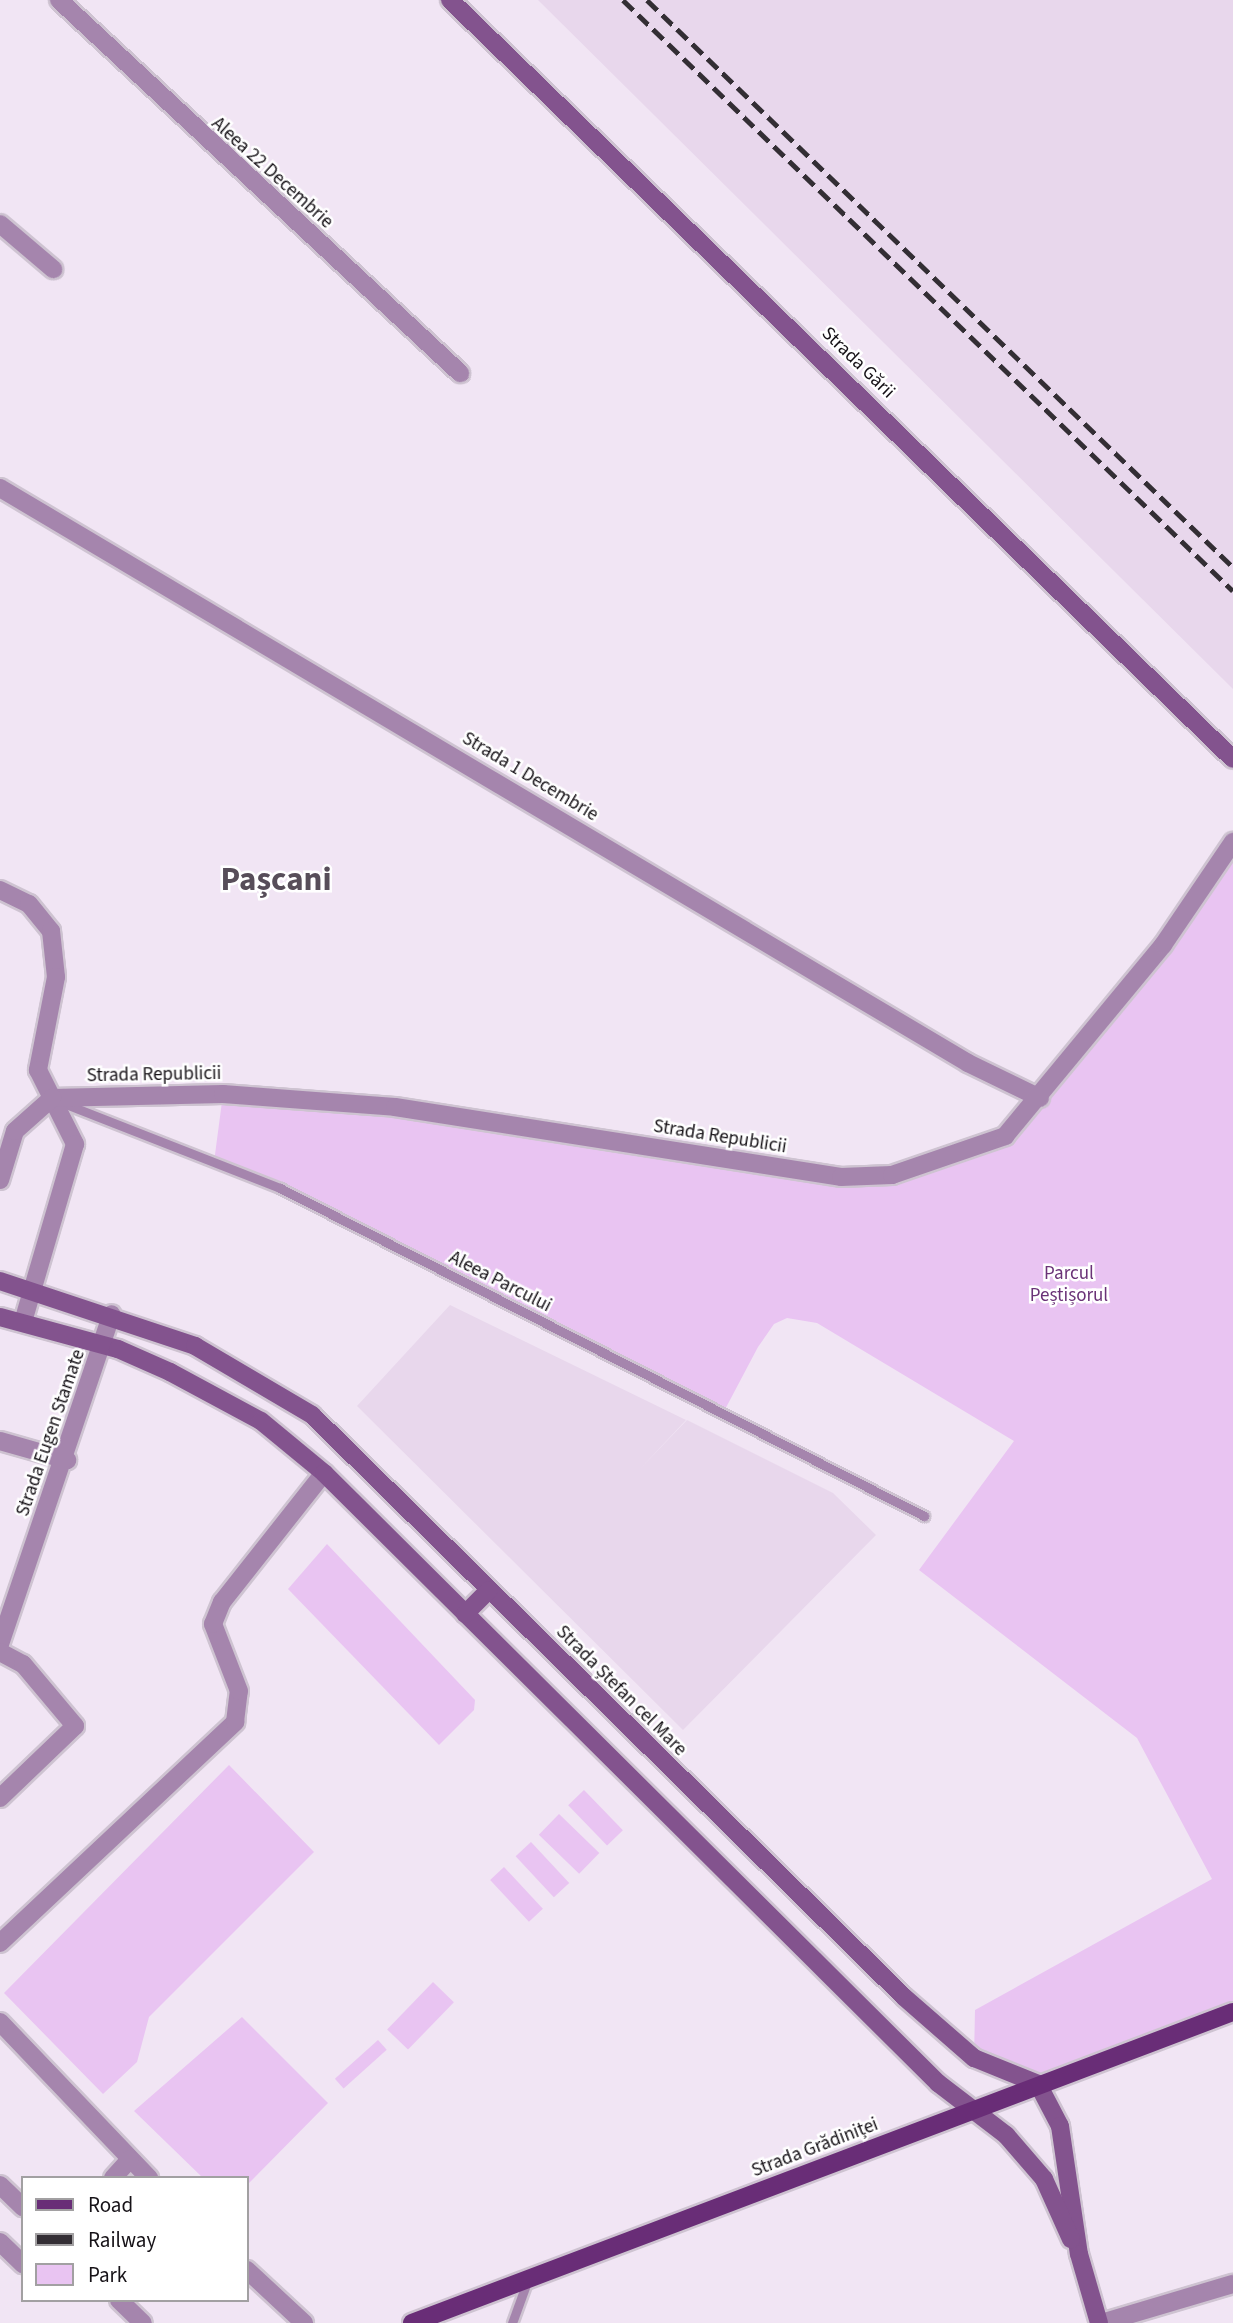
<!DOCTYPE html>
<meta charset="utf-8">
<style>
body{margin:0}
#map{position:relative;width:1233px;height:2323px;overflow:hidden;background:#f1e5f4;font-family:"Source Sans 3",sans-serif}
div>[style]{position:absolute}
.built>*{inset:0;background:#e8d7ec}
.green>*{inset:0;background:#e9c4f2;transform-origin:0 0}
.roads{filter:drop-shadow(2px 0 #cec3d1) drop-shadow(-2px 0 #cec3d1) drop-shadow(0 2px #cec3d1) drop-shadow(0 -2px #cec3d1)}
.lane>*{height:9px;margin:-4.5px;padding:0 4.5px;transform-origin:4.5px;border-radius:4.5px;background:#a585ad}
.street>*{height:18px;margin:-9px;padding:0 9px;transform-origin:9px;border-radius:9px;background:#a585ad}
.secondary>*{height:18px;margin:-9px;padding:0 9px;transform-origin:9px;border-radius:9px;background:#83538e}
.primary>*{height:18px;margin:-9px;padding:0 9px;transform-origin:9px;border-radius:9px;background:#692d77}
.rail>*{height:5px;margin-top:-2.5px;transform-origin:0;background:repeating-linear-gradient(90deg,#332e34 0 14px,transparent 0 21px)}
span{translate:-50% -50%;white-space:nowrap;text-align:center;line-height:1.15;-webkit-text-stroke:5px #fff;paint-order:stroke}
.street-label{font-size:19px;color:#161217}
.park-label{font-size:19px;color:#6a3277}
.town-label{font-size:33px;color:#574d59;font-weight:700}
.legend{position:absolute;left:21px;top:2176px;width:228px;height:126px;box-sizing:border-box;background:#fff;border:2px solid #a2a0a2;margin:0;padding:9px 12px;list-style:none;font-size:21px;color:#161217}
.legend li{display:flex;align-items:center;gap:14px;height:35px}
.legend b{width:35px;border:2px solid #a2a0a2}
</style>
<div id="map">
<div class="built">
<div style="clip-path:polygon(538px 0,1233px 0,1233px 689px)"></div>
<div style="clip-path:polygon(450px 1305px,686px 1420px,639px 1470px,687px 1420px,833px 1493px,876px 1535px,683px 1730px,357px 1406px)"></div>
</div>
<div class="green">
<div style="clip-path:polygon(1233px 842px,1233px 2012px,1038px 2084px,974px 2058px,975px 2010px,1212px 1879px,1137px 1738px,919px 1570px,1014px 1441px,817px 1323px,787px 1318px,774px 1324px,758px 1347px,721px 1417px,214px 1162px,223px 1094px,395px 1107px,841px 1177px,892px 1175px,1005px 1136px)"></div>
<div style="clip-path:polygon(327px 1544px,475px 1700px,474px 1710px,439px 1745px,288px 1589px)"></div>
<div style="clip-path:polygon(229px 1765px,314px 1852px,149px 2017px,137px 2062px,103px 2094px,4px 1993px)"></div>
<div style="left:584px;top:1790px;width:56px;height:22px;rotate:46deg"></div>
<div style="left:559px;top:1814px;width:56px;height:29px;rotate:44deg"></div>
<div style="left:531px;top:1842px;width:56px;height:21px;rotate:47deg"></div>
<div style="left:504px;top:1867px;width:57px;height:19px;rotate:47deg"></div>
<div style="left:433px;top:1982px;width:29px;height:66px;rotate:44deg"></div>
<div style="clip-path:polygon(242px 2017px,328px 2103px,247px 2185px,247px 2178px,203px 2178px,134px 2111px)"></div>
<div style="left:378px;top:2040px;width:13px;height:58px;rotate:48deg"></div>
</div>
<div class="roads">
<div class="lane">
<div style="left:63px;top:1103px;width:233px;rotate:21.4deg"></div>
<div style="left:280px;top:1188px;width:723px;rotate:26.99deg"></div>
<div style="left:512px;top:2323px;width:47px;rotate:-70deg"></div>
</div>
<div class="street">
<div style="left:59px;top:0;width:548px;rotate:42.93deg"></div>
<div style="left:0;top:224px;width:70px;rotate:40.3deg"></div>
<div style="left:0;top:488px;width:1126px;rotate:30.71deg"></div>
<div style="left:968px;top:1063px;width:80px;rotate:25.9deg"></div>
<div style="left:0;top:890px;width:32px;rotate:26deg"></div>
<div style="left:29px;top:904px;width:35px;rotate:51deg"></div>
<div style="left:51px;top:931px;width:46px;rotate:83.8deg"></div>
<div style="left:56px;top:977px;width:95px;rotate:101deg"></div>
<div style="left:38px;top:1070px;width:83px;rotate:63.4deg"></div>
<div style="left:75px;top:1144px;width:185px;rotate:106.3deg"></div>
<div style="left:52px;top:1098px;width:171px;rotate:-1.3deg"></div>
<div style="left:223px;top:1094px;width:172px;rotate:4.3deg"></div>
<div style="left:395px;top:1107px;width:451px;rotate:8.9deg"></div>
<div style="left:841px;top:1177px;width:51px;rotate:-2.2deg"></div>
<div style="left:892px;top:1175px;width:120px;rotate:-19deg"></div>
<div style="left:1005px;top:1136px;width:248px;rotate:-50.4deg"></div>
<div style="left:1163px;top:945px;width:125px;rotate:-55.8deg"></div>
<div style="left:0;top:1180px;width:51px;rotate:-73deg"></div>
<div style="left:15px;top:1131px;width:50px;rotate:-41.7deg"></div>
<div style="left:0;top:1441px;width:70px;rotate:15.8deg"></div>
<div style="left:0;top:1644px;width:348px;rotate:-71.3deg"></div>
<div style="left:0;top:1652px;width:26px;rotate:28deg"></div>
<div style="left:23px;top:1664px;width:81px;rotate:50deg"></div>
<div style="left:75px;top:1726px;width:104px;rotate:136.2deg"></div>
<div style="left:0;top:1943px;width:323px;rotate:-43.2deg"></div>
<div style="left:235px;top:1722px;width:31px;rotate:-83deg"></div>
<div style="left:239px;top:1691px;width:72px;rotate:-111.2deg"></div>
<div style="left:213px;top:1624px;width:24px;rotate:-68deg"></div>
<div style="left:222px;top:1602px;width:164px;rotate:-51.7deg"></div>
<div style="left:0;top:2022px;width:216px;rotate:46.3deg"></div>
<div style="left:113px;top:2178px;width:25px;rotate:-48deg"></div>
<div style="left:0;top:2185px;width:32px;rotate:44deg"></div>
<div style="left:0;top:2242px;width:32px;rotate:44deg"></div>
<div style="left:247px;top:2270px;width:78px;rotate:42.9deg"></div>
<div style="left:119px;top:2300px;width:33px;rotate:44deg"></div>
<div style="left:1101px;top:2323px;width:138px;rotate:-16.5deg"></div>
</div>
<div class="secondary">
<div style="left:450px;top:0;width:1090px;rotate:44.11deg"></div>
<div style="left:0;top:1281px;width:206px;rotate:18.4deg"></div>
<div style="left:195px;top:1346px;width:136px;rotate:30.5deg"></div>
<div style="left:312px;top:1415px;width:830px;rotate:44.51deg"></div>
<div style="left:904px;top:1997px;width:93px;rotate:41.1deg"></div>
<div style="left:974px;top:2058px;width:69px;rotate:22.1deg"></div>
<div style="left:1038px;top:2084px;width:47px;rotate:62.4deg"></div>
<div style="left:1060px;top:2126px;width:129px;rotate:81.6deg"></div>
<div style="left:1079px;top:2254px;width:72px;rotate:73.8deg"></div>
<div style="left:0;top:1317px;width:122px;rotate:15.2deg"></div>
<div style="left:118px;top:1349px;width:57px;rotate:23.9deg"></div>
<div style="left:170px;top:1372px;width:103px;rotate:28.3deg"></div>
<div style="left:261px;top:1421px;width:82px;rotate:39.5deg"></div>
<div style="left:324px;top:1473px;width:866px;rotate:44.81deg"></div>
<div style="left:938px;top:2083px;width:86px;rotate:37.4deg"></div>
<div style="left:1006px;top:2135px;width:58px;rotate:49.2deg"></div>
<div style="left:1044px;top:2179px;width:66px;rotate:65.8deg"></div>
<div style="left:465px;top:1614px;width:34px;rotate:-45deg"></div>
</div>
<div class="primary">
<div style="left:412px;top:2323px;width:878px;rotate:-20.75deg"></div>
</div>
</div>
<div class="rail">
<div style="left:623px;top:0;width:849px;rotate:44.09deg"></div>
<div style="left:647px;top:0;width:815px;rotate:44.06deg"></div>
</div>
<div class="street-label">
<span style="left:272px;top:173px;rotate:42deg">Aleea 22 Decembrie</span>
<span style="left:858px;top:363px;rotate:44deg">Strada Gării</span>
<span style="left:530px;top:777px;rotate:31deg">Strada 1 Decembrie</span>
<span style="left:154px;top:1075px;rotate:-1deg">Strada Republicii</span>
<span style="left:720px;top:1137px;rotate:9deg">Strada Republicii</span>
<span style="left:500px;top:1282px;rotate:27deg">Aleea Parcului</span>
<span style="left:51px;top:1433px;rotate:-71deg">Strada Eugen Stamate</span>
<span style="left:621px;top:1691px;rotate:45deg">Strada Ștefan cel Mare</span>
<span style="left:815px;top:2148px;rotate:-21deg">Strada Grădiniței</span>
</div>
<div class="park-label">
<span style="left:1069px;top:1285px">Parcul<br>Peștișorul</span>
</div>
<div class="town-label">
<span style="left:276px;top:880px">Pașcani</span>
</div>
<ul class="legend">
<li><b style="height:9px;background:#692d77"></b>Road</li>
<li><b style="height:9px;background:#332e34"></b>Railway</li>
<li><b style="height:19px;background:#e9c4f2"></b>Park</li>
</ul>
</div>
